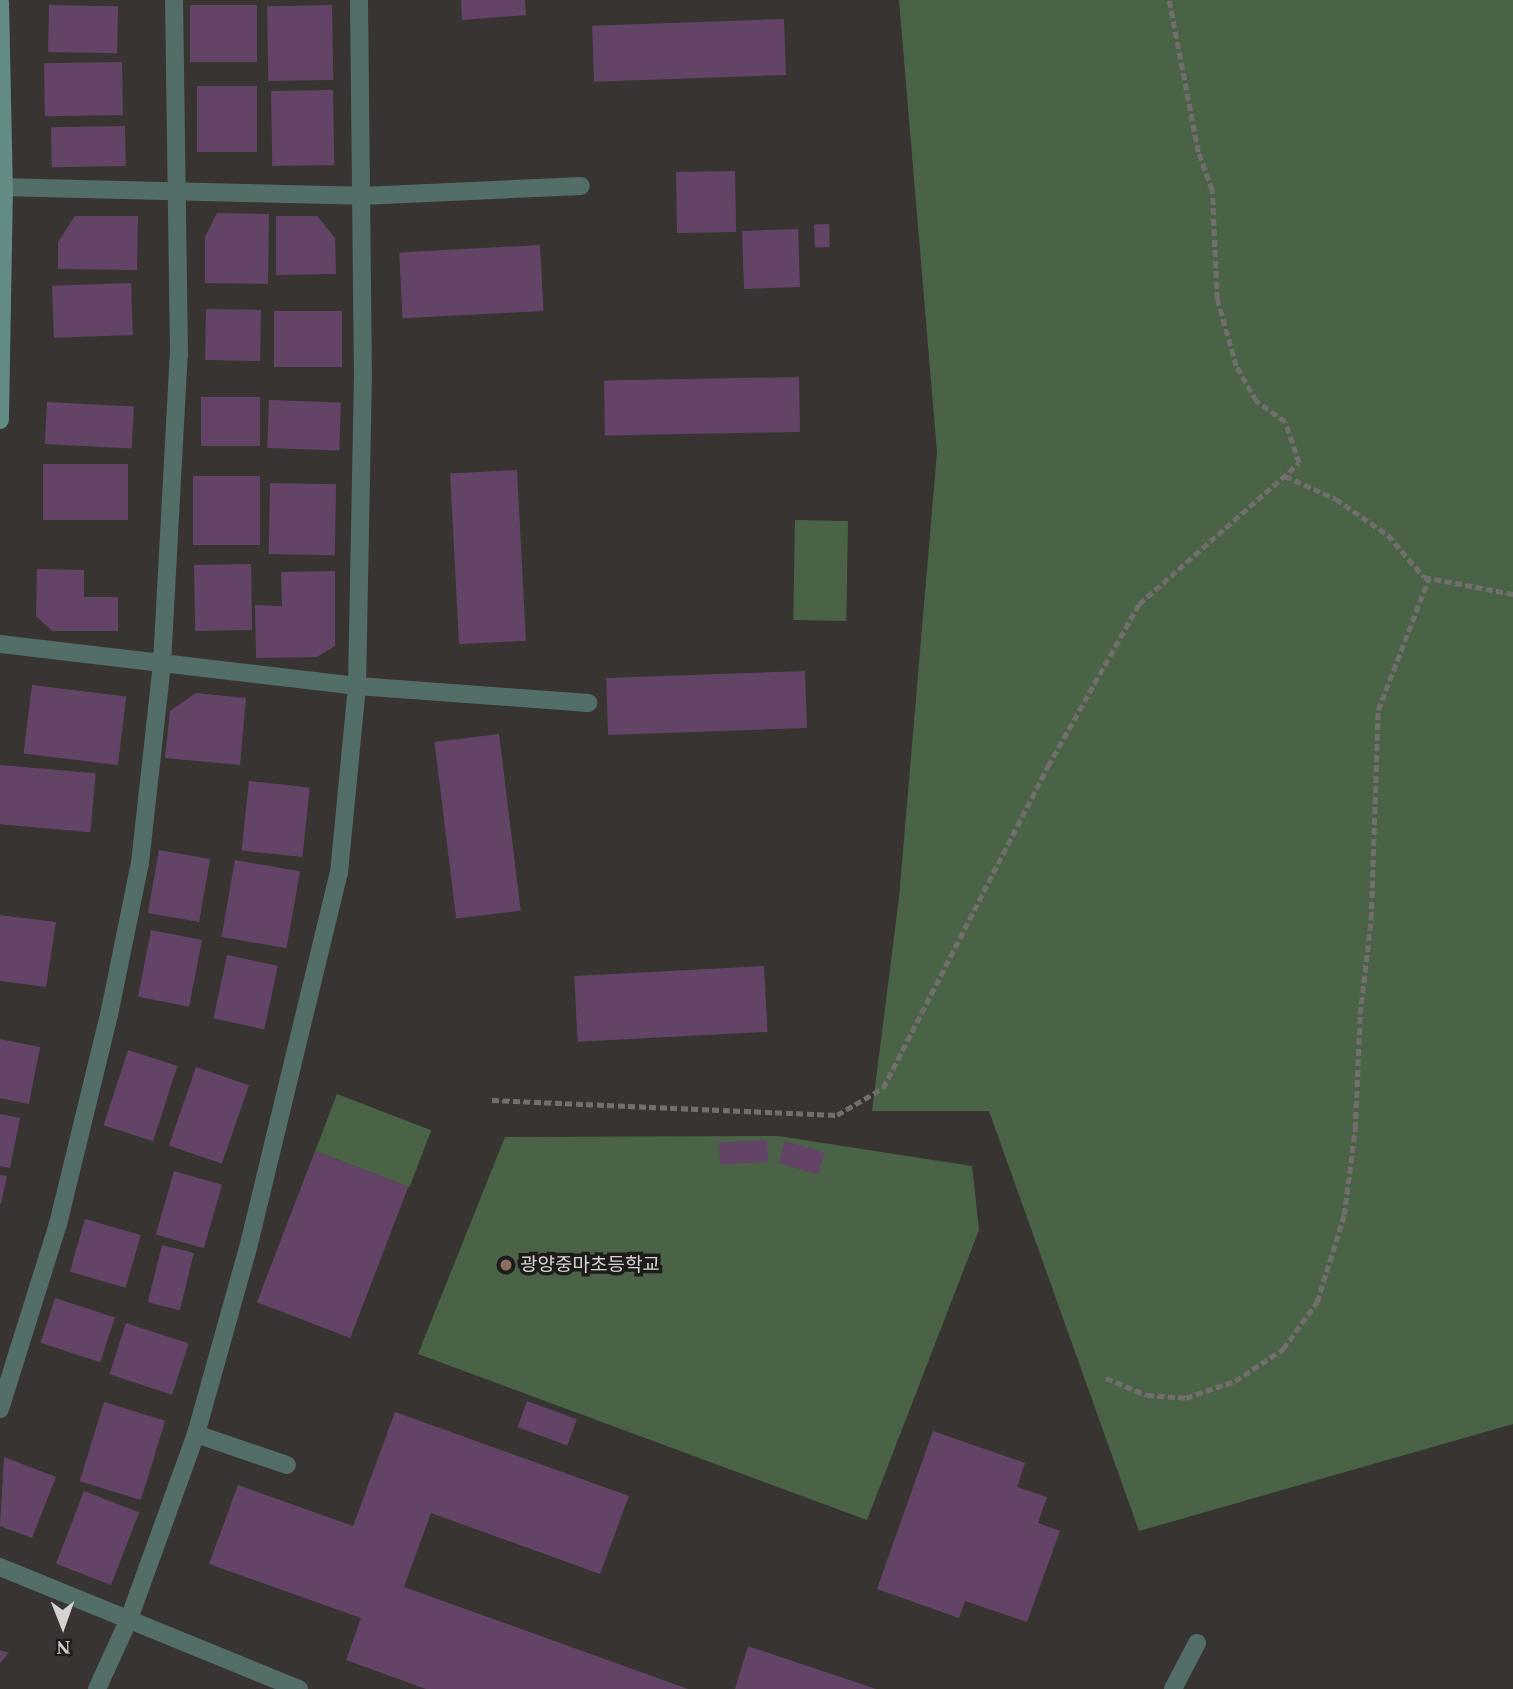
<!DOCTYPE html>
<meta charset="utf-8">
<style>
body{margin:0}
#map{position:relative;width:1513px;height:1689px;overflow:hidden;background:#373432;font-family:"Times New Roman","Noto Sans KR",serif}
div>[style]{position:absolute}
.green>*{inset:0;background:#4a6347;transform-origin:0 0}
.building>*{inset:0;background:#634467;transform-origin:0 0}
.path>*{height:4.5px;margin-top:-2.25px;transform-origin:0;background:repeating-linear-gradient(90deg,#716e6d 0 7px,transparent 0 10.5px)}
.street>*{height:18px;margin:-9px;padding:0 9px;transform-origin:9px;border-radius:9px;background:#536d69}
.secondary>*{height:18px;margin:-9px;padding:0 9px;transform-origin:9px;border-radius:9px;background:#638c85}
.dots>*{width:19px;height:19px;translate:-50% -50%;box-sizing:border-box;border:4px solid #1e1c1b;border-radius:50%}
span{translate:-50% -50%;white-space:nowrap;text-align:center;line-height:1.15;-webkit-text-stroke:7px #1e1c1b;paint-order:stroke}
.poi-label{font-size:19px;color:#d5d3d2}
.left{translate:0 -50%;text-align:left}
.north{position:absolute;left:28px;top:1591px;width:70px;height:70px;-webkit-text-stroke:5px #1e1c1b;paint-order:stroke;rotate:179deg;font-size:19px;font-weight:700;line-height:28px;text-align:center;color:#d5d3d2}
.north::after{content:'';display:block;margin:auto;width:24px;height:32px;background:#d5d3d2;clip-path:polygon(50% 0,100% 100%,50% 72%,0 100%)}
</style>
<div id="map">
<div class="green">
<div style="clip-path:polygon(899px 0,1513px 0,1513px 1424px,1139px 1531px,989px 1111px,872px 1111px,899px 898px,937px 452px)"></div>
<div style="left:795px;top:520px;width:53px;height:100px;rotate:1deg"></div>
<div style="left:337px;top:1094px;width:101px;height:61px;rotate:21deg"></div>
<div style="clip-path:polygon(778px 1136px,972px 1166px,979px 1230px,867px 1520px,418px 1354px,505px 1137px)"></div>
</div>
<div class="building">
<div style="clip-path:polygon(461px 0,525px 0,526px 15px,462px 20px)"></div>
<div style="left:49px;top:5px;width:69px;height:47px;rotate:1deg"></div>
<div style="left:190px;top:5px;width:67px;height:57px"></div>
<div style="left:332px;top:5px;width:75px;height:65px;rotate:89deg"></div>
<div style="left:784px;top:19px;width:56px;height:192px;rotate:88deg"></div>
<div style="left:122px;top:62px;width:53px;height:78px;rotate:89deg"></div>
<div style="left:197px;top:86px;width:60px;height:66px"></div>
<div style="left:333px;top:90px;width:75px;height:62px;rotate:89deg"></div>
<div style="left:125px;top:126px;width:40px;height:74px;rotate:89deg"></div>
<div style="left:735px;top:171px;width:61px;height:59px;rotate:89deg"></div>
<div style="clip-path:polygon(217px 213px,269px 214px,268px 284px,205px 283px,205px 237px)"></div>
<div style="clip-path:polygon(75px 216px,138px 216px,137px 270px,58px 269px,58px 242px)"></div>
<div style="clip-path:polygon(276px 216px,317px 216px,335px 238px,336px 274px,276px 275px)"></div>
<div style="left:829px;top:224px;width:23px;height:15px;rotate:88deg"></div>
<div style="left:798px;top:229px;width:58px;height:56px;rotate:88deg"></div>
<div style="left:540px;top:245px;width:66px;height:141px;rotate:87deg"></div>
<div style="left:131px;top:283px;width:52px;height:79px;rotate:88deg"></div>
<div style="left:206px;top:309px;width:55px;height:51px;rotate:1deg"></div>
<div style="left:274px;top:311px;width:68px;height:56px"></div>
<div style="left:799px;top:377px;width:55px;height:195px;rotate:89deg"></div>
<div style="left:201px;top:397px;width:59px;height:49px"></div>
<div style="left:269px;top:400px;width:72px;height:48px;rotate:2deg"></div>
<div style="left:47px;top:402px;width:87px;height:42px;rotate:3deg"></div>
<div style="left:43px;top:464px;width:85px;height:56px"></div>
<div style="left:517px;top:470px;width:171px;height:67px;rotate:87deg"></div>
<div style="left:193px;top:476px;width:67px;height:69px"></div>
<div style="left:270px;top:483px;width:66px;height:71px;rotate:1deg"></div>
<div style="left:251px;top:564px;width:66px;height:57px;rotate:89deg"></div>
<div style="clip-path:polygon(37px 569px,84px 570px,84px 597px,118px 597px,118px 631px,52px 631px,36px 616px)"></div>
<div style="clip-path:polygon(335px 571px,335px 646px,317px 657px,256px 658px,255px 605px,282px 606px,281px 572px)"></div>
<div style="left:805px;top:671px;width:57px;height:199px;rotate:88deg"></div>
<div style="left:32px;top:685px;width:95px;height:69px;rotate:7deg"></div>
<div style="clip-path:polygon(196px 693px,246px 698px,240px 765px,165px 758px,170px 711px)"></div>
<div style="left:499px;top:734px;width:178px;height:65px;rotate:83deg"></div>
<div style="left:0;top:765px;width:96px;height:59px;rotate:5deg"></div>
<div style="left:249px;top:781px;width:61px;height:70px;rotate:6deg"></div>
<div style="left:159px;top:850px;width:52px;height:64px;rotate:10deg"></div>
<div style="left:235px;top:860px;width:66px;height:78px;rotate:10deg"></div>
<div style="clip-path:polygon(0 915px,56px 922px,46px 987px,0 981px)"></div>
<div style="left:151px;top:930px;width:52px;height:68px;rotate:11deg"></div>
<div style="left:227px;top:955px;width:52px;height:65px;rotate:12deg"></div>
<div style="left:764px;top:966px;width:66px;height:190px;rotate:87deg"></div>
<div style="clip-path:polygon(0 1039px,40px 1047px,29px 1104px,0 1098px)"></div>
<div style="left:128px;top:1050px;width:52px;height:79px;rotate:18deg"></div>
<div style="left:196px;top:1067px;width:56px;height:83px;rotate:19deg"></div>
<div style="clip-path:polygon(0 1114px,20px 1118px,10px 1168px,0 1166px)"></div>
<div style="left:767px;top:1140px;width:22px;height:48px;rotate:87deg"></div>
<div style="left:785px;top:1141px;width:41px;height:23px;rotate:16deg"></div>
<div style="left:315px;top:1151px;width:100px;height:162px;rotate:21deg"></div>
<div style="left:174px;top:1171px;width:50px;height:66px;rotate:16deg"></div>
<div style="clip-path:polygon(0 1175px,7px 1176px,1px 1204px,0 1204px)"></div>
<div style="left:85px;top:1219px;width:58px;height:55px;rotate:16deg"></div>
<div style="left:162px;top:1245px;width:33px;height:59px;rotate:14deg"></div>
<div style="left:55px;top:1298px;width:63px;height:47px;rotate:18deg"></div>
<div style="left:126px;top:1323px;width:66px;height:54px;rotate:18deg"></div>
<div style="left:527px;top:1401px;width:53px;height:28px;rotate:20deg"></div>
<div style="left:104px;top:1402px;width:64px;height:83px;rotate:17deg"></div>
<div style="clip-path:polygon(395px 1412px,629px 1496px,600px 1574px,431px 1513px,404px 1587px,688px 1689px,426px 1689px,346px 1660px,361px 1618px,209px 1564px,238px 1485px,353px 1526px)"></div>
<div style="clip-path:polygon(933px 1431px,1025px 1463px,1017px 1487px,1047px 1497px,1038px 1523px,1060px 1531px,1027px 1622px,965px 1601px,959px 1618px,877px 1589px)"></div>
<div style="clip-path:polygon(4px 1457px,56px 1477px,32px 1538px,0 1526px)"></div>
<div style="left:84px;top:1491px;width:59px;height:78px;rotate:21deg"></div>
<div style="clip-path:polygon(748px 1646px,876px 1689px,735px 1689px)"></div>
<div style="clip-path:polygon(0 1650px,9px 1653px,0 1663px)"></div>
</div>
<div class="path">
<div style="left:1285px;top:476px;width:56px;rotate:24.3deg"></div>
<div style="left:1336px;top:499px;width:63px;rotate:34.7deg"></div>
<div style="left:1388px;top:535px;width:55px;rotate:49.4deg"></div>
<div style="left:1424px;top:577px;width:91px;rotate:10.8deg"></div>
<div style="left:492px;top:1100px;width:345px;rotate:2.5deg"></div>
<div style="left:837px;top:1115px;width:53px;rotate:-30.4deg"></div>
<div style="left:883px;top:1088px;width:362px;rotate:-62.9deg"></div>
<div style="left:1048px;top:766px;width:186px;rotate:-60.7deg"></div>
<div style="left:1139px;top:604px;width:213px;rotate:-41.4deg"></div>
<div style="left:1299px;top:463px;width:43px;rotate:-108.9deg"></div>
<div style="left:1285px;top:422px;width:36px;rotate:-144deg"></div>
<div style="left:1256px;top:401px;width:40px;rotate:-119.7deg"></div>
<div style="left:1236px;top:366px;width:70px;rotate:-105.8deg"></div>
<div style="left:1217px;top:299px;width:109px;rotate:-92.6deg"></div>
<div style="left:1212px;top:190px;width:40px;rotate:-110.2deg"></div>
<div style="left:1198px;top:152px;width:155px;rotate:-100.8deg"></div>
<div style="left:1106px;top:1378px;width:44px;rotate:22.5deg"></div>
<div style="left:1147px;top:1395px;width:39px;rotate:4deg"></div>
<div style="left:1186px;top:1398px;width:52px;rotate:-19.1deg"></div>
<div style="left:1235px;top:1381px;width:58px;rotate:-33.7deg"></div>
<div style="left:1283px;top:1349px;width:58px;rotate:-54.1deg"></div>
<div style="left:1317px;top:1302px;width:91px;rotate:-72.8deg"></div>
<div style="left:1344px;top:1215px;width:87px;rotate:-82.7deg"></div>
<div style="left:1355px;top:1129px;width:115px;rotate:-87.5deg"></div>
<div style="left:1360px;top:1014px;width:96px;rotate:-83.4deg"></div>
<div style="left:1371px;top:919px;width:209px;rotate:-88.1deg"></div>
<div style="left:1378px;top:710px;width:142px;rotate:-68.9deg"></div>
</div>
<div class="street">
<div style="left:0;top:187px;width:361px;rotate:1.4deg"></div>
<div style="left:361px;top:196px;width:220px;rotate:-2.6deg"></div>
<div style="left:0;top:644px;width:359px;rotate:6.7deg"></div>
<div style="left:357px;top:686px;width:232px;rotate:4.2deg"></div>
<div style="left:0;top:1409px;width:194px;rotate:-72.6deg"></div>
<div style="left:58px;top:1224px;width:215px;rotate:-76.3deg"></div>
<div style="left:109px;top:1015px;width:155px;rotate:-78.5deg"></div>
<div style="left:140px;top:863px;width:200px;rotate:-83.7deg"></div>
<div style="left:162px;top:664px;width:309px;rotate:-86.9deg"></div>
<div style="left:179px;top:355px;width:355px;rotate:-90.8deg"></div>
<div style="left:196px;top:1434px;width:96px;rotate:18.8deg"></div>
<div style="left:0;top:1567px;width:323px;rotate:22.2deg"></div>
<div style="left:97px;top:1689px;width:77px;rotate:-65.4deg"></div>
<div style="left:129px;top:1619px;width:197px;rotate:-70.1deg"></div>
<div style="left:196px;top:1434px;width:193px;rotate:-74.4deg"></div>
<div style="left:248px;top:1248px;width:386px;rotate:-76.4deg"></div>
<div style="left:339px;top:873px;width:188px;rotate:-84.5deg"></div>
<div style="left:357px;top:686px;width:305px;rotate:-88.9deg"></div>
<div style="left:363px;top:381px;width:381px;rotate:-90.6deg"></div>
<div style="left:1173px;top:1689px;width:52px;rotate:-62.4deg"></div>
</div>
<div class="secondary">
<div style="left:0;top:3px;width:184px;rotate:88.8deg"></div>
<div style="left:4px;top:187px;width:233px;rotate:91deg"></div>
</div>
<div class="dots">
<div style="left:506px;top:1265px;background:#8d6e63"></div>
</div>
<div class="poi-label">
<span class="left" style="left:520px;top:1265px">광양중마초등학교</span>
</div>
<div class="north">N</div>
</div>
